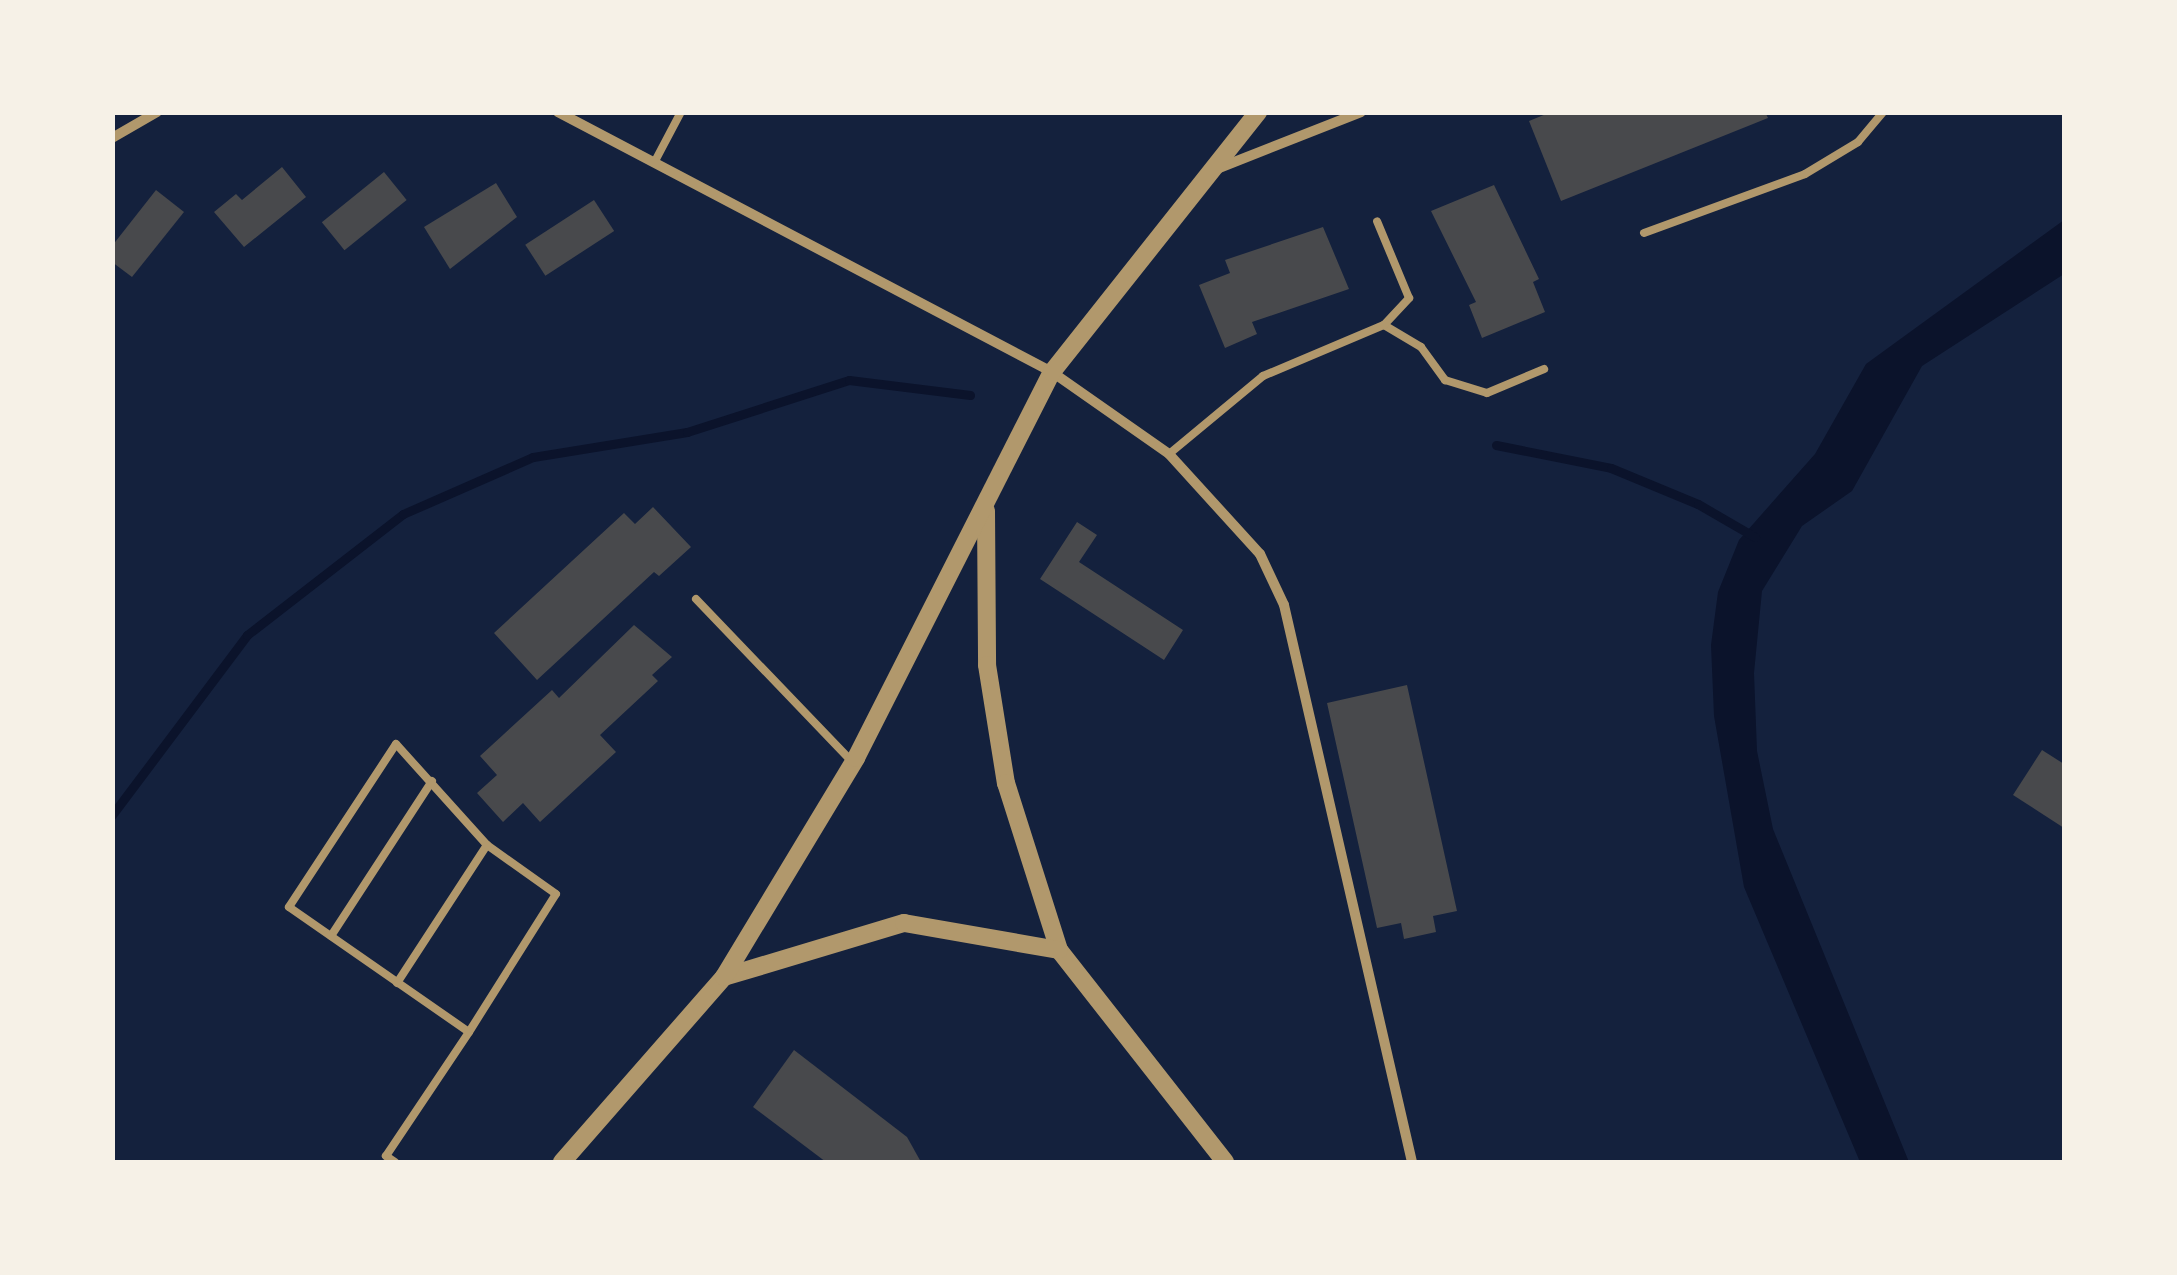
<!DOCTYPE html>
<style>
body{margin:0}
#map{position:relative;width:2177px;height:1275px;overflow:hidden;background:#14213d;font-family:Arial,sans-serif}
div>[style]{position:absolute}
.water>*{inset:0;background:#0b132b}
.stream>*{height:9px;margin:-4.5px;padding:0 4.5px;transform-origin:4.5px;border-radius:4.5px;background:#0b132b}
.building>*{inset:0;background:#48494c;transform-origin:0 0}
.service>*{height:8px;margin:-4px;padding:0 4px;transform-origin:4px;border-radius:4px;background:#b1986c}
.minor>*{height:10px;margin:-5px;padding:0 5px;transform-origin:5px;border-radius:5px;background:#b1986c}
.tertiary>*{height:18px;margin:-9px;padding:0 9px;transform-origin:9px;border-radius:9px;background:#b1986c}
span{translate:-50% -50%;white-space:nowrap;text-align:center;line-height:1.15;-webkit-text-stroke:10px #f6f1e7;paint-order:stroke}
.frame{position:absolute;inset:0;border:115px solid #f6f1e7;pointer-events:none}
</style>
<div id="map">
<div class="water">
<div style="clip-path:polygon(2064px 220px,2064px 274px,1922px 366px,1852px 491px,1802px 526px,1762px 591px,1754px 673px,1757px 751px,1773px 829px,1909px 1162px,1860px 1162px,1744px 887px,1714px 716px,1711px 645px,1718px 592px,1739px 540px,1815px 454px,1866px 364px)"></div>
</div>
<div class="stream">
<div style="left:1496px;top:445px;width:117px;rotate:11.3deg"></div>
<div style="left:1611px;top:468px;width:94px;rotate:22.5deg"></div>
<div style="left:1698px;top:504px;width:66px;rotate:30.1deg"></div>
<div style="left:112px;top:815px;width:225px;rotate:-53.1deg"></div>
<div style="left:247px;top:635px;width:197px;rotate:-37.8deg"></div>
<div style="left:403px;top:514px;width:142px;rotate:-23.7deg"></div>
<div style="left:533px;top:457px;width:156px;rotate:-9.2deg"></div>
<div style="left:687px;top:432px;width:170px;rotate:-17.8deg"></div>
<div style="left:849px;top:380px;width:122px;rotate:7.1deg"></div>
</div>
<div class="building">
<div style="clip-path:polygon(1551px 112px,1765px 112px,1768px 118px,1561px 201px,1529px 121px)"></div>
<div style="clip-path:polygon(282px 167px,306px 197px,244px 247px,214px 212px,236px 194px,242px 200px)"></div>
<div style="left:384px;top:172px;width:36px;height:80px;rotate:51deg"></div>
<div style="clip-path:polygon(496px 183px,517px 217px,450px 269px,424px 227px)"></div>
<div style="clip-path:polygon(1494px 185px,1539px 279px,1533px 282px,1545px 312px,1482px 338px,1469px 305px,1476px 302px,1431px 211px)"></div>
<div style="clip-path:polygon(156px 190px,184px 212px,132px 277px,112px 262px,112px 246px)"></div>
<div style="left:594px;top:200px;width:37px;height:82px;rotate:57deg"></div>
<div style="clip-path:polygon(1323px 227px,1349px 289px,1252px 322px,1257px 334px,1225px 348px,1199px 285px,1230px 273px,1225px 260px)"></div>
<div style="clip-path:polygon(653px 507px,691px 547px,659px 576px,654px 572px,537px 680px,494px 633px,624px 513px,635px 524px)"></div>
<div style="clip-path:polygon(1077px 522px,1097px 535px,1079px 562px,1183px 630px,1164px 660px,1040px 579px)"></div>
<div style="clip-path:polygon(634px 625px,672px 657px,652px 675px,658px 681px,600px 735px,616px 752px,540px 822px,523px 803px,503px 822px,477px 793px,497px 775px,480px 756px,552px 690px,559px 698px)"></div>
<div style="clip-path:polygon(1407px 685px,1457px 911px,1433px 916px,1436px 932px,1404px 939px,1401px 923px,1377px 928px,1327px 703px)"></div>
<div style="clip-path:polygon(2042px 750px,2064px 764px,2064px 828px,2013px 795px)"></div>
<div style="clip-path:polygon(794px 1050px,907px 1137px,921px 1162px,826px 1162px,753px 1107px)"></div>
</div>
<div class="service">
<div style="left:654px;top:163px;width:58px;rotate:-62.1deg"></div>
<div style="left:1644px;top:233px;width:171px;rotate:-20.1deg"></div>
<div style="left:1805px;top:174px;width:62px;rotate:-31.1deg"></div>
<div style="left:1858px;top:142px;width:39px;rotate:-50deg"></div>
<div style="left:1384px;top:325px;width:43px;rotate:30.7deg"></div>
<div style="left:1421px;top:347px;width:41px;rotate:54deg"></div>
<div style="left:1445px;top:380px;width:44px;rotate:17.2deg"></div>
<div style="left:1487px;top:393px;width:62px;rotate:-22.8deg"></div>
<div style="left:1169px;top:454px;width:122px;rotate:-39.7deg"></div>
<div style="left:1263px;top:376px;width:131px;rotate:-22.9deg"></div>
<div style="left:1384px;top:325px;width:37px;rotate:-47deg"></div>
<div style="left:1409px;top:298px;width:83px;rotate:-112.6deg"></div>
<div style="left:696px;top:599px;width:227px;rotate:46.2deg"></div>
<div style="left:331px;top:936px;width:185px;rotate:-56.9deg"></div>
<div style="left:397px;top:983px;width:165px;rotate:-56.9deg"></div>
<div style="left:395px;top:1162px;width:11px;rotate:-146deg"></div>
<div style="left:386px;top:1156px;width:149px;rotate:-56.2deg"></div>
<div style="left:469px;top:1032px;width:163px;rotate:-57.8deg"></div>
<div style="left:556px;top:894px;width:85px;rotate:-144.6deg"></div>
<div style="left:487px;top:845px;width:136px;rotate:-132deg"></div>
<div style="left:396px;top:744px;width:195px;rotate:123.3deg"></div>
<div style="left:289px;top:907px;width:219px;rotate:34.8deg"></div>
</div>
<div class="minor">
<div style="left:558px;top:112px;width:558px;rotate:27.76deg"></div>
<div style="left:1052px;top:372px;width:143px;rotate:35deg"></div>
<div style="left:1169px;top:454px;width:135px;rotate:47.7deg"></div>
<div style="left:1260px;top:554px;width:56px;rotate:64.8deg"></div>
<div style="left:1284px;top:605px;width:572px;rotate:77.06deg"></div>
<div style="left:112px;top:138px;width:52px;rotate:-30deg"></div>
<div style="left:1214px;top:170px;width:158px;rotate:-21.5deg"></div>
</div>
<div class="tertiary">
<div style="left:986px;top:511px;width:154px;rotate:89.6deg"></div>
<div style="left:987px;top:665px;width:120px;rotate:80.9deg"></div>
<div style="left:1006px;top:783px;width:175px;rotate:72.4deg"></div>
<div style="left:1059px;top:950px;width:269px;rotate:51.9deg"></div>
<div style="left:724px;top:977px;width:188px;rotate:-16.7deg"></div>
<div style="left:904px;top:923px;width:157px;rotate:9.9deg"></div>
<div style="left:562px;top:1162px;width:246px;rotate:-48.8deg"></div>
<div style="left:724px;top:977px;width:256px;rotate:-58.9deg"></div>
<div style="left:856px;top:758px;width:433px;rotate:-63.1deg"></div>
<div style="left:1052px;top:372px;width:332px;rotate:-51.6deg"></div>
</div>
<div class="frame"></div>
</div>
